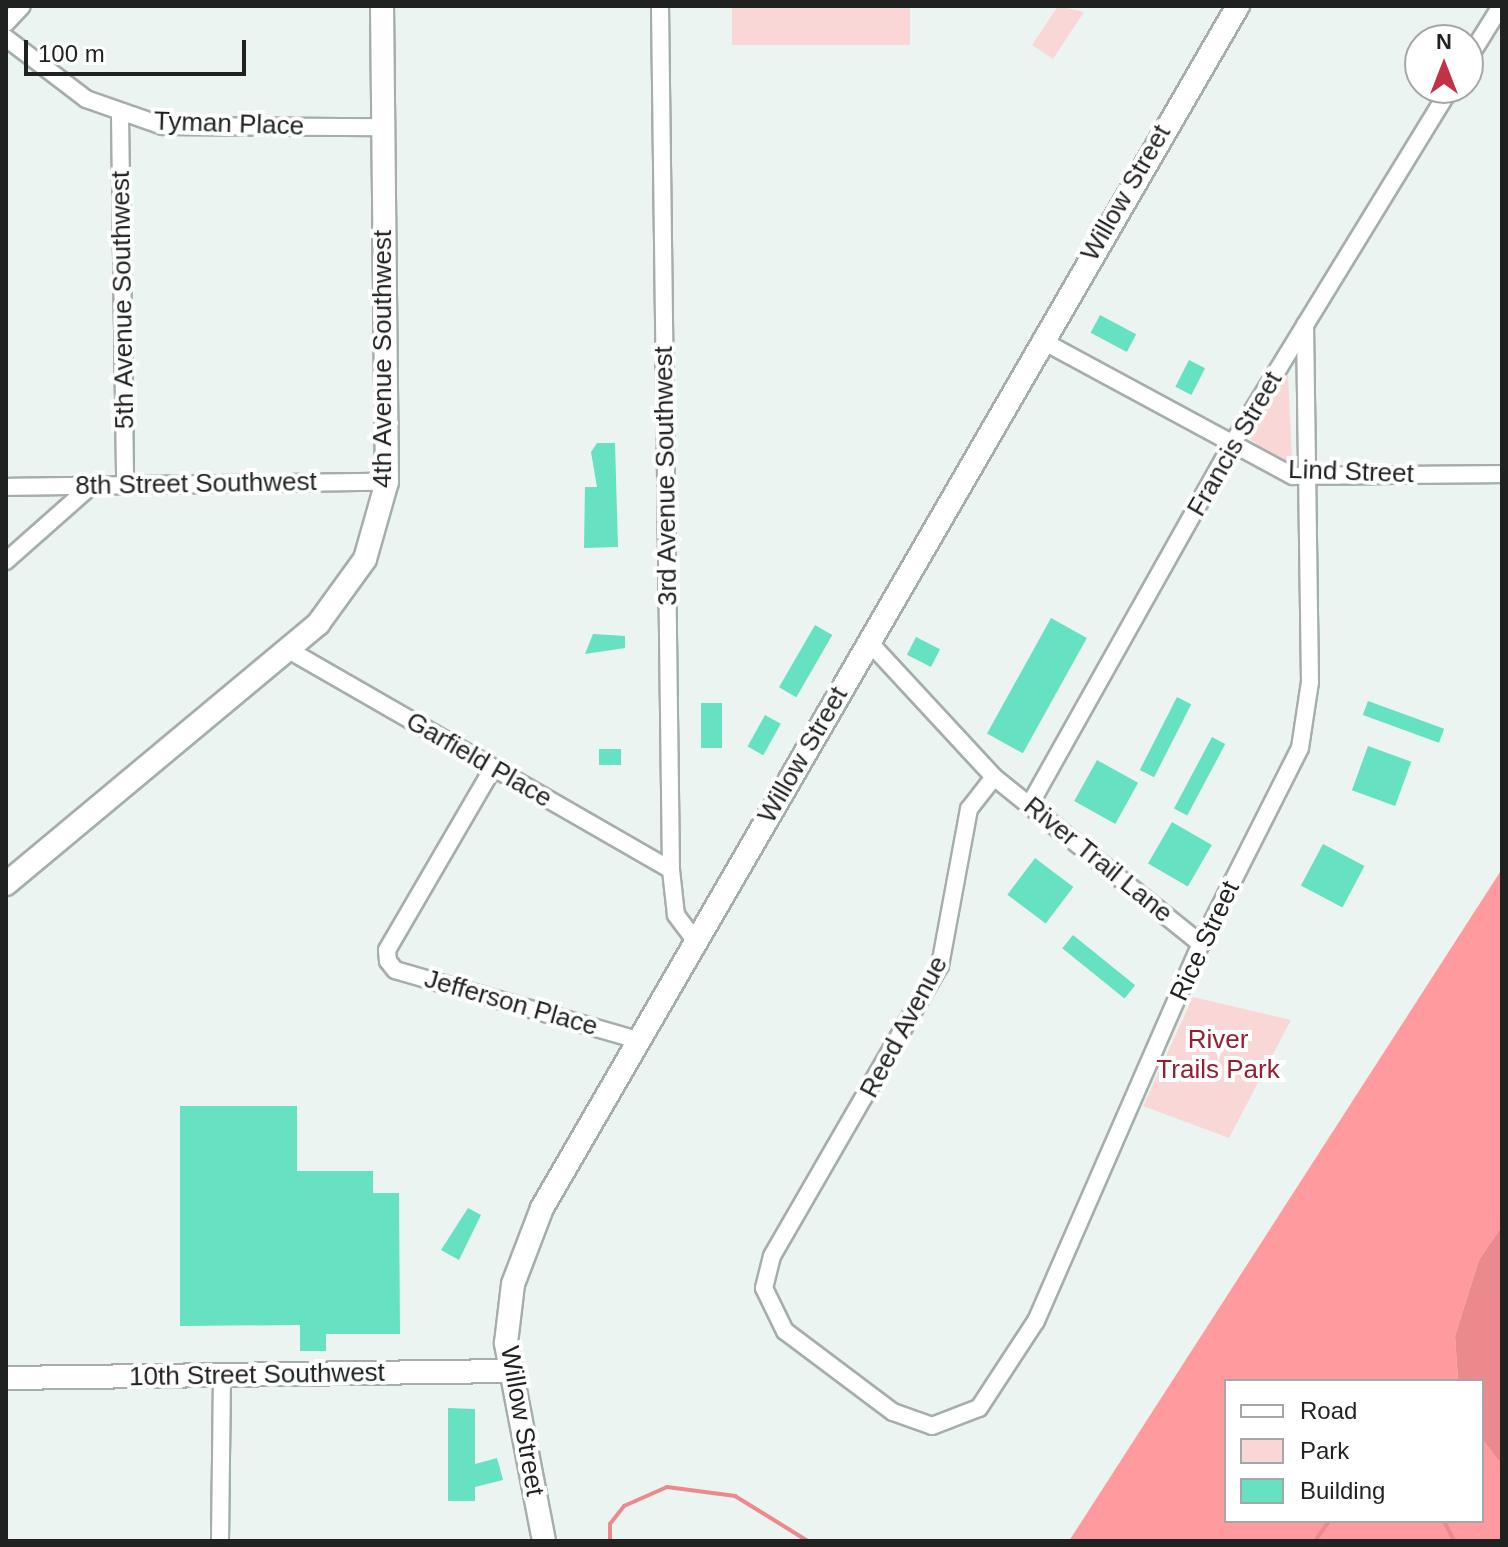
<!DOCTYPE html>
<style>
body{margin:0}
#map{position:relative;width:1508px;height:1547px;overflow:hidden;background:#ebf4f1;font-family:Helvetica,sans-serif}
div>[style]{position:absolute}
.green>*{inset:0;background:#fad7d7;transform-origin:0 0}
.forest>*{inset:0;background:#ff9a9e}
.water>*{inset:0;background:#eb898c}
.stream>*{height:4px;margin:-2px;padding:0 2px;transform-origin:2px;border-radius:2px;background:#eb898c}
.building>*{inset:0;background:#66e1c1;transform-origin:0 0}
.roads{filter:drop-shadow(2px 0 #a6aeab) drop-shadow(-2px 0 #a6aeab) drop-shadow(0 2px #a6aeab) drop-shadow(0 -2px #a6aeab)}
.street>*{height:16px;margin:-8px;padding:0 8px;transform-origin:8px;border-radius:8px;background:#fff}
.secondary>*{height:22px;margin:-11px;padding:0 11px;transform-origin:11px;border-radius:11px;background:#fff}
span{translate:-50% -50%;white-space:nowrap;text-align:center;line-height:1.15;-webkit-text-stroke:8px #fff;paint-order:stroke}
.street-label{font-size:26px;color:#1f2221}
.park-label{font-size:26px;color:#931f31}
.frame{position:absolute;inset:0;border:8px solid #1f2221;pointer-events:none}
.legend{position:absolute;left:1224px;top:1379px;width:260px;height:144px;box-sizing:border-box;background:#fff;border:2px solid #a5a7a6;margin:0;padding:10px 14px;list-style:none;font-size:24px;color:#1f2221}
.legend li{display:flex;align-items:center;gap:16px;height:40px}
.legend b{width:40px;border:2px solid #a5a7a6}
.north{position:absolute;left:1404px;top:24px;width:80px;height:80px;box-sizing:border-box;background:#fff;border:2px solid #a5a7a6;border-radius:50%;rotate:0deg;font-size:22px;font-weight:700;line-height:32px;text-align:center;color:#1f2221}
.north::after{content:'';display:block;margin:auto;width:28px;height:36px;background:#c23146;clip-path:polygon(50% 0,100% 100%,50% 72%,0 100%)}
.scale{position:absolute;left:24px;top:40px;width:222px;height:36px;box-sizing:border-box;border:4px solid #1f2221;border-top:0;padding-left:10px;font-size:24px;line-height:28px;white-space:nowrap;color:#1f2221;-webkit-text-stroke:6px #fff;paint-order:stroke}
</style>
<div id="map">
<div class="green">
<div style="left:732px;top:6px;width:178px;height:39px"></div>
<div style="clip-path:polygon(1058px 6px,1084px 12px,1053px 59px,1032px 45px)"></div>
<div style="clip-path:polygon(1288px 375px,1292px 459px,1283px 464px,1245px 435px)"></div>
<div style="clip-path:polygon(1193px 997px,1291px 1020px,1229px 1138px,1143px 1106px)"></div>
</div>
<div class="forest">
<div style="clip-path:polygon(1502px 869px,1502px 1226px,1479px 1260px,1455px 1336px,1458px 1381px,1226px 1381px,1226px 1521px,1482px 1521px,1482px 1439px,1502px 1465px,1502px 1541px,1069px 1541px)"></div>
</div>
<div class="water">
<div style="clip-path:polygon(1502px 1226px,1502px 1465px,1482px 1439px,1482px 1381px,1458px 1381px,1455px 1336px,1479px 1260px)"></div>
</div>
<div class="stream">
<div style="left:1444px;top:1521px;width:22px;rotate:63deg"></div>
<div style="left:610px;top:1541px;width:17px;rotate:-90deg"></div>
<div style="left:610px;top:1524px;width:23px;rotate:-52deg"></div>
<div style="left:624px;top:1506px;width:47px;rotate:-23.8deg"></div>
<div style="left:667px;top:1487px;width:69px;rotate:7.5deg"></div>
<div style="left:735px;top:1496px;width:86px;rotate:31.7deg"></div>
<div style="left:1315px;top:1541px;width:24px;rotate:-55deg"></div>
</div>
<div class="building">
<div style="left:1100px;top:315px;width:41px;height:20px;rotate:28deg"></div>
<div style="left:1189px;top:360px;width:18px;height:30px;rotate:27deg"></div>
<div style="clip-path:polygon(597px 443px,615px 443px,618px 547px,584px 548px,585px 487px,597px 487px,591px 452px)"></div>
<div style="left:1051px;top:618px;width:41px;height:132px;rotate:29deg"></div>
<div style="left:815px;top:625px;width:20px;height:72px;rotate:30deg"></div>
<div style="clip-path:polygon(593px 634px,625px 636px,625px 648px,585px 654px)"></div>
<div style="left:916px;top:637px;width:27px;height:20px;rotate:27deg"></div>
<div style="left:1177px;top:697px;width:16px;height:82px;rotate:27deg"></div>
<div style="left:1368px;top:701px;width:81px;height:15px;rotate:20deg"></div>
<div style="left:701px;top:703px;width:21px;height:45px"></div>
<div style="left:765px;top:715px;width:18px;height:36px;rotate:29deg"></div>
<div style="left:1212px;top:737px;width:15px;height:81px;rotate:28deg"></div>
<div style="left:1368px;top:746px;width:46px;height:47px;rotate:20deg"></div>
<div style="left:599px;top:749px;width:22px;height:16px"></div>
<div style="left:1097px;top:760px;width:47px;height:47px;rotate:29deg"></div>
<div style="left:1172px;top:822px;width:46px;height:48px;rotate:30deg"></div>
<div style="left:1323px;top:844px;width:47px;height:47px;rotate:28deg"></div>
<div style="left:1035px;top:858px;width:48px;height:46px;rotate:37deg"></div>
<div style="left:1073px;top:935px;width:80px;height:17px;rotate:39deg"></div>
<div style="clip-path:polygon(180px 1106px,297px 1106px,297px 1171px,373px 1171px,373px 1193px,399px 1193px,400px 1334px,326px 1334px,326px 1351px,300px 1351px,300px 1325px,180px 1326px)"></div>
<div style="clip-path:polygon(468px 1208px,481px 1215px,459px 1260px,441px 1250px)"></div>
<div style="clip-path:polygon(448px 1408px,475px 1409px,475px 1464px,497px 1458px,503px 1480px,475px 1487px,475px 1501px,448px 1501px)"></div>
</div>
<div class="roads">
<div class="street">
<div style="left:660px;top:6px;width:864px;rotate:89.27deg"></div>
<div style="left:671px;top:870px;width:45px;rotate:83.7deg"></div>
<div style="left:676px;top:915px;width:31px;rotate:53deg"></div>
<div style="left:6px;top:23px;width:23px;rotate:-47deg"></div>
<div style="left:6px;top:38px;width:101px;rotate:37.3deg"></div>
<div style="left:86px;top:99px;width:82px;rotate:19.3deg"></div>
<div style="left:163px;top:126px;width:219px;rotate:0.3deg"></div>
<div style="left:1468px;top:59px;width:62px;rotate:-58.1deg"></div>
<div style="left:120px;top:115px;width:370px;rotate:89.2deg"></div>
<div style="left:1041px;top:340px;width:286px;rotate:28.4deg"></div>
<div style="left:1293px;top:476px;width:209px;rotate:-0.5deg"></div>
<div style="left:6px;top:487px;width:381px;rotate:-0.8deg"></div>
<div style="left:6px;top:561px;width:115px;rotate:-41.5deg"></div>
<div style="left:869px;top:642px;width:184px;rotate:47.2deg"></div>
<div style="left:994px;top:777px;width:41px;rotate:128deg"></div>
<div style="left:969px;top:809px;width:159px;rotate:100.5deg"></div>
<div style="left:940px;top:965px;width:336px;rotate:120deg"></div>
<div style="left:772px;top:1256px;width:33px;rotate:104deg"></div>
<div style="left:764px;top:1288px;width:48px;rotate:64deg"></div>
<div style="left:785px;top:1331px;width:135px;rotate:36.9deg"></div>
<div style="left:893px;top:1412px;width:41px;rotate:19.7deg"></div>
<div style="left:932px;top:1426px;width:50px;rotate:-21deg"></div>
<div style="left:979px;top:1408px;width:104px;rotate:-56.8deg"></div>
<div style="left:1036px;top:1321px;width:412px;rotate:-66.4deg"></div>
<div style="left:1201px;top:944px;width:220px;rotate:-63.2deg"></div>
<div style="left:1300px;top:748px;width:67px;rotate:-81.4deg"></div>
<div style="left:1310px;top:682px;width:357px;rotate:-90.8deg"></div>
<div style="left:287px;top:649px;width:443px;rotate:29.9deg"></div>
<div style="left:493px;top:768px;width:211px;rotate:120.2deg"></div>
<div style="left:387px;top:950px;width:11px;rotate:85deg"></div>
<div style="left:388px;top:961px;width:11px;rotate:52deg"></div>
<div style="left:395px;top:970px;width:252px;rotate:16.1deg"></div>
<div style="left:994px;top:777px;width:266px;rotate:38.9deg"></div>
<div style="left:1029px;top:806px;width:413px;rotate:-60.7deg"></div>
<div style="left:1231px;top:446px;width:420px;rotate:-58.5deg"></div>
<div style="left:220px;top:1541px;width:165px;rotate:-89.3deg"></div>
</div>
<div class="secondary">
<div style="left:6px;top:884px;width:406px;rotate:-39.8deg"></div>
<div style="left:318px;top:624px;width:80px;rotate:-54.1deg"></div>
<div style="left:365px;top:559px;width:80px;rotate:-74.1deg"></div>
<div style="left:387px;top:482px;width:476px;rotate:-90.6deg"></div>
<div style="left:6px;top:1378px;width:502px;rotate:-0.8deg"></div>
<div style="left:544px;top:1541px;width:202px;rotate:-100.9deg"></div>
<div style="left:506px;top:1343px;width:59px;rotate:-83.2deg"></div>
<div style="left:513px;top:1284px;width:81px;rotate:-69.1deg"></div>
<div style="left:542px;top:1208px;width:1389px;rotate:-59.93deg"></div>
</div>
</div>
<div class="street-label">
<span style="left:229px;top:124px;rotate:2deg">Tyman Place</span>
<span style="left:1126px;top:193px;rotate:-60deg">Willow Street</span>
<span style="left:123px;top:300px;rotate:-91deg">5th Avenue Southwest</span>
<span style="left:383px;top:359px;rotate:-90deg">4th Avenue Southwest</span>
<span style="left:1235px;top:444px;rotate:-60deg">Francis Street</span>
<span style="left:1351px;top:472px;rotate:2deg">Lind Street</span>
<span style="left:666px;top:476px;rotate:-91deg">3rd Avenue Southwest</span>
<span style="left:196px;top:484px;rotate:-1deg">8th Street Southwest</span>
<span style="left:803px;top:755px;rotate:-60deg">Willow Street</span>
<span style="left:479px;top:760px;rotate:30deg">Garfield Place</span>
<span style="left:1098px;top:860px;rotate:39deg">River Trail Lane</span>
<span style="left:1205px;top:941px;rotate:-65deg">Rice Street</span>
<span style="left:511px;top:1003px;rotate:16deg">Jefferson Place</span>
<span style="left:904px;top:1027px;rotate:-62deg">Reed Avenue</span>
<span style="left:257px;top:1375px;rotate:-1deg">10th Street Southwest</span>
<span style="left:522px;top:1421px;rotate:80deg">Willow Street</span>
</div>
<div class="park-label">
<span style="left:1218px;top:1055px">River<br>Trails Park</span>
</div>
<div class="frame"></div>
<ul class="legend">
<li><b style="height:10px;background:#fff"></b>Road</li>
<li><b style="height:22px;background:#fad7d7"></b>Park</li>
<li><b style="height:22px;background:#66e1c1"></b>Building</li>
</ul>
<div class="north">N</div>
<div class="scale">100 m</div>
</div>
